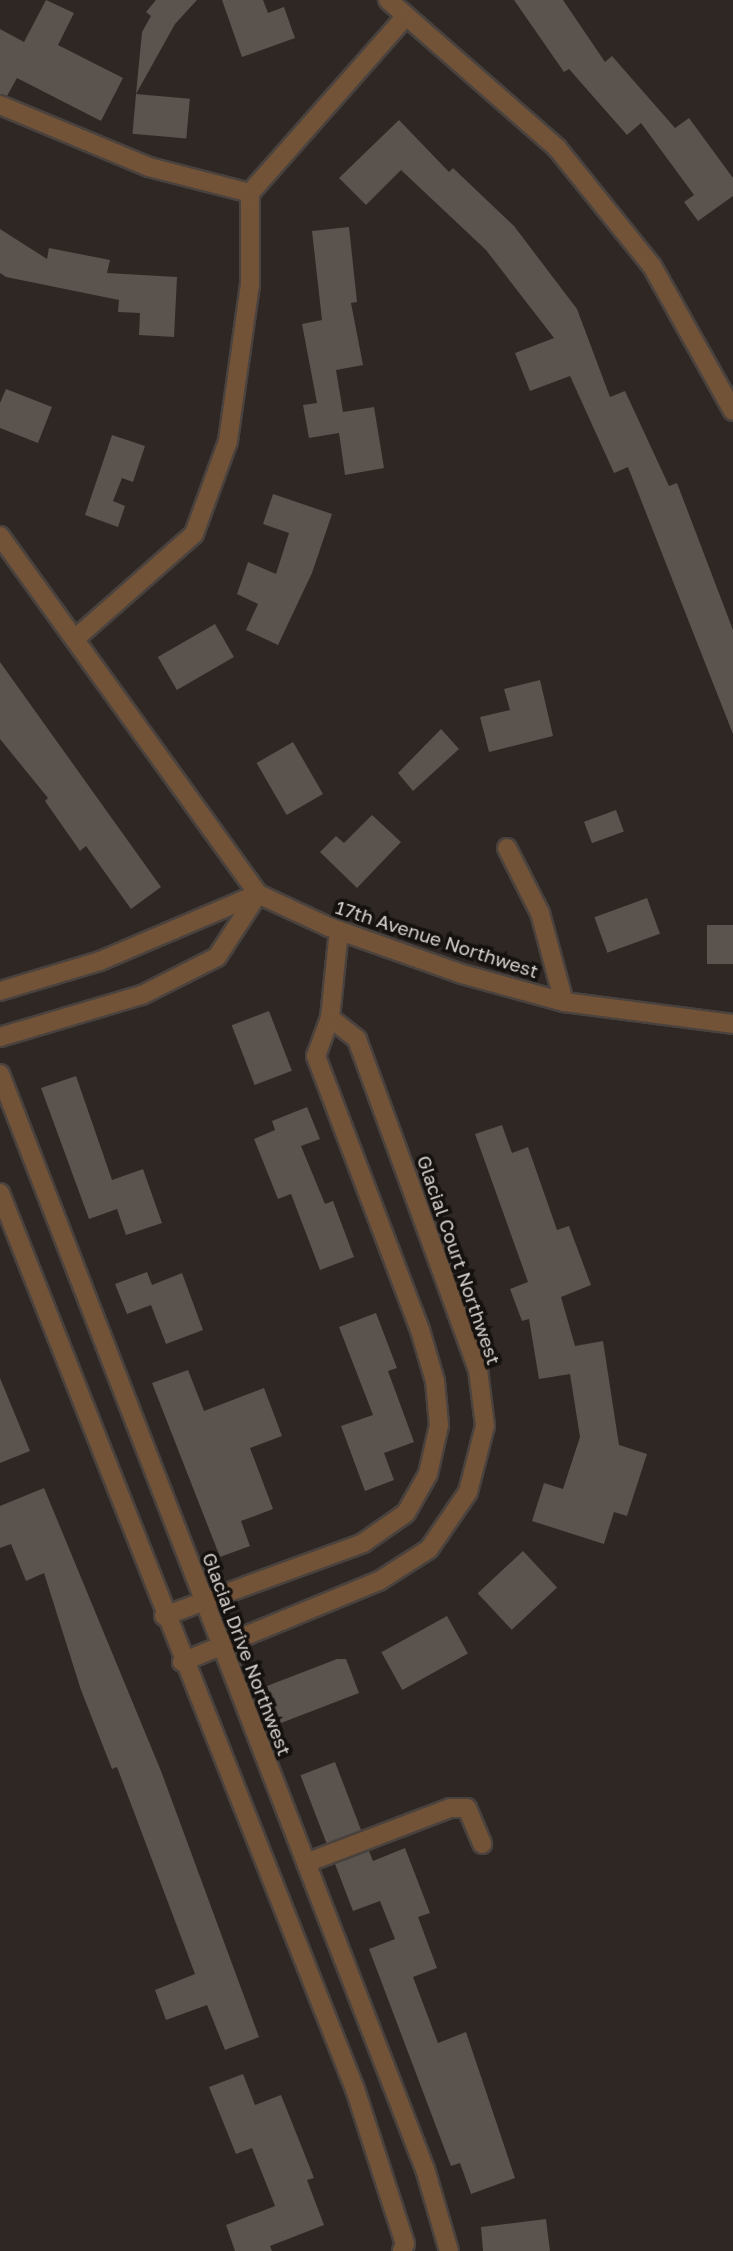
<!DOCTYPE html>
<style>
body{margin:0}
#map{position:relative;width:733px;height:2251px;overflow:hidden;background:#2e2723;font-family:"Golos Text",sans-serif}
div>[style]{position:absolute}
.building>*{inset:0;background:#5a534e;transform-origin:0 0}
.roads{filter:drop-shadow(2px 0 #49423e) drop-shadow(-2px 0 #49423e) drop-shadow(0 2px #49423e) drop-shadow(0 -2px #49423e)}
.minor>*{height:18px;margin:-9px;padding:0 9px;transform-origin:9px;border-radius:9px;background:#735338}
span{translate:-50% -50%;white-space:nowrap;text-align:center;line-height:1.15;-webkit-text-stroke:7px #14110f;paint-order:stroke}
.street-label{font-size:19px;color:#d4d0cd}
</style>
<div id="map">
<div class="building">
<div style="clip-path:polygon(46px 0,74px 13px,58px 45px,123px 78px,101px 121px,17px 78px,7px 96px,0 94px,0 29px,24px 42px)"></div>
<div style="clip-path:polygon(156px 0,197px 0,175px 24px,136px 94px,142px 32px,151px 16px,146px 12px)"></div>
<div style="clip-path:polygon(222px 0,263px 0,268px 13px,284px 7px,295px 38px,242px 57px)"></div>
<div style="clip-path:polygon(514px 0,563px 0,605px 62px,612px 56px,675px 128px,689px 118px,733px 178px,733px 196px,698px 221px,684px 202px,694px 195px,641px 123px,627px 135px,569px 69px,564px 72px)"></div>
<div style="left:136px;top:94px;width:54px;height:40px;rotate:5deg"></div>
<div style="clip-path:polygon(399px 120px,449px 172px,453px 168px,514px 226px,577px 309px,610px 397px,625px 391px,669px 486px,677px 483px,733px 630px,733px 734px,628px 467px,614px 473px,570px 376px,530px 391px,515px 353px,554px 338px,486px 250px,401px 170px,366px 205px,339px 178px)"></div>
<div style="clip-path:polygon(349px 227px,357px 302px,351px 303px,363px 365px,336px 370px,343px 412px,374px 407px,384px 468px,345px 475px,339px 433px,309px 438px,303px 405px,317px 403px,302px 324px,322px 320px,312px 231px)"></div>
<div style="clip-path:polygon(0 229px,47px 259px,49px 248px,110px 260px,107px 273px,177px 277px,174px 337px,139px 335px,140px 313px,118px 312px,119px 300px,6px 277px,0 273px)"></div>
<div style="clip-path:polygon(6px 389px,52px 407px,38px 443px,0 428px,0 403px)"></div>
<div style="clip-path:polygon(112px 435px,145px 446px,133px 482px,122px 478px,113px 501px,125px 506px,118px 527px,85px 515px)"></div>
<div style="clip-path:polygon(273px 494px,332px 514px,312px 573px,278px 645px,246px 630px,258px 604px,237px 594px,248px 562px,276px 574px,289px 533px,263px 524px)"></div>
<div style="left:215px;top:624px;width:38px;height:66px;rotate:60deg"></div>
<div style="clip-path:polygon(0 662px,161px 887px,131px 909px,86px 846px,80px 851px,45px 801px,48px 798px,0 739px)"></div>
<div style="clip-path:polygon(540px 680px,553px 736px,489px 752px,480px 717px,510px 710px,504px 689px)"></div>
<div style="clip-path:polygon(441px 729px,459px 749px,413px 791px,398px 773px)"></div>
<div style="left:293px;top:742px;width:60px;height:42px;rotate:60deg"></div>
<div style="left:616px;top:810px;width:23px;height:34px;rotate:70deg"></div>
<div style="clip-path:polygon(372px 815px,401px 842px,357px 888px,320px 852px,336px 836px,344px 843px)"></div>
<div style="left:647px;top:898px;width:38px;height:56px;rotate:70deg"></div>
<div style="left:707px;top:925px;width:26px;height:39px"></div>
<div style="left:269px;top:1011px;width:64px;height:40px;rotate:69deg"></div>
<div style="clip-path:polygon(76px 1076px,112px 1180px,143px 1169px,162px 1223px,126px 1235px,117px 1209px,89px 1219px,41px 1088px)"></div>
<div style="clip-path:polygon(307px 1107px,320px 1139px,301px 1146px,325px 1204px,333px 1201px,354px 1257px,320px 1270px,291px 1194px,278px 1199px,254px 1139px,275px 1130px,272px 1121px)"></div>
<div style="clip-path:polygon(502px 1125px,512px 1153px,528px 1147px,557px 1230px,569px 1226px,591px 1285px,561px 1297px,575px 1346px,603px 1341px,619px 1445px,647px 1454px,627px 1516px,614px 1512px,604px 1544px,532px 1521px,544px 1483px,563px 1489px,580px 1437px,570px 1374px,539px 1379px,529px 1319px,522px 1321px,510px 1289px,528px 1282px,475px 1134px)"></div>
<div style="clip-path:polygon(147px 1272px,152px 1285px,182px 1273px,203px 1330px,166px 1344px,151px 1305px,127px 1314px,115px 1284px)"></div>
<div style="clip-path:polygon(376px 1313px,397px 1368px,388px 1371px,414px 1442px,384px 1453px,394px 1480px,365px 1491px,341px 1426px,373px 1415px,339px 1327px)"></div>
<div style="clip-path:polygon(188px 1370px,204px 1411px,264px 1388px,282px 1436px,250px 1448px,273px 1509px,241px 1521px,250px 1546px,220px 1557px,152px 1383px)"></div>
<div style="clip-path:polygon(0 1378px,30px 1451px,0 1463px)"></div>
<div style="clip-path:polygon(44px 1488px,161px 1771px,259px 2037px,225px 2050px,207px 2005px,166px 2020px,155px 1990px,195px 1974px,117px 1767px,112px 1769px,81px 1690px,44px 1573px,26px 1581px,11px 1544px,0 1548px,0 1506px)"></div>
<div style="left:523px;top:1551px;width:50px;height:62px;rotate:47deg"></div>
<div style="left:447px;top:1616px;width:43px;height:75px;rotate:61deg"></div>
<div style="clip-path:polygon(337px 1659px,346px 1659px,359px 1693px,281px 1723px,267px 1686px)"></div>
<div style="left:335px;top:1762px;width:73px;height:37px;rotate:69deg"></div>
<div style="clip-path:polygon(405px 1848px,430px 1913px,418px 1917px,437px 1968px,413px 1977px,438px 2043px,466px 2032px,515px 2178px,471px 2194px,460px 2163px,451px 2166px,369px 1949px,395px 1939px,380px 1901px,353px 1911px,335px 1864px,369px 1851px,373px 1861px)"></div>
<div style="clip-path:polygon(243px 2074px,255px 2105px,281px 2095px,314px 2178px,307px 2180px,324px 2225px,270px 2246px,272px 2251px,235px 2251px,226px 2225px,275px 2206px,252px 2148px,236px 2154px,209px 2087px)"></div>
<div style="clip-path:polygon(546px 2219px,550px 2251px,483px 2251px,481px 2227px)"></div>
</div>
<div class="roads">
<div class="minor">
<div style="left:388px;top:0;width:225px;rotate:41.2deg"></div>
<div style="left:557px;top:148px;width:151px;rotate:51.2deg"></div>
<div style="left:652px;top:266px;width:166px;rotate:60.8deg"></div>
<div style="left:0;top:105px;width:161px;rotate:22.6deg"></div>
<div style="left:149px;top:167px;width:104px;rotate:14.4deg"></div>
<div style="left:0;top:536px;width:441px;rotate:54.2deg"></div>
<div style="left:258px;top:894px;width:78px;rotate:24.9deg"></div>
<div style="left:329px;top:927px;width:141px;rotate:19.5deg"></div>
<div style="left:462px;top:974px;width:106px;rotate:15.4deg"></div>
<div style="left:564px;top:1002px;width:170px;rotate:7.4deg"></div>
<div style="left:76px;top:638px;width:157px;rotate:-41.4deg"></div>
<div style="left:194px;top:534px;width:99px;rotate:-69.9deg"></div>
<div style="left:228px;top:441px;width:158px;rotate:-82deg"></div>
<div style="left:250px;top:285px;width:92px;rotate:-90deg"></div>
<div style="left:250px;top:193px;width:236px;rotate:-48.6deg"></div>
<div style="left:507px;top:848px;width:73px;rotate:63.1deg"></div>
<div style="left:540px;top:913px;width:92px;rotate:74.9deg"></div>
<div style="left:0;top:991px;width:104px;rotate:-16.7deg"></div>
<div style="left:100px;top:961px;width:172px;rotate:-23deg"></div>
<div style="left:0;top:1037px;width:148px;rotate:-16.5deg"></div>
<div style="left:142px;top:995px;width:84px;rotate:-26.9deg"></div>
<div style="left:217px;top:957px;width:75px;rotate:-56.9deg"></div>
<div style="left:0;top:1074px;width:1175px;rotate:68.79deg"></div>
<div style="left:425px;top:2169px;width:85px;rotate:73.7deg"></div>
<div style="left:0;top:1193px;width:964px;rotate:68.39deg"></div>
<div style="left:355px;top:2089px;width:163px;rotate:72.1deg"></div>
<div style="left:405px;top:2244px;width:8px;rotate:113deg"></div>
<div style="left:164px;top:1616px;width:212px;rotate:-20.1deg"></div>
<div style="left:363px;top:1543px;width:52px;rotate:-34.9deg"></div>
<div style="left:406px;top:1513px;width:45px;rotate:-60.6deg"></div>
<div style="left:428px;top:1474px;width:50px;rotate:-77.3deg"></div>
<div style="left:439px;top:1425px;width:44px;rotate:-95.2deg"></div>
<div style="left:435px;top:1381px;width:53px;rotate:-106.4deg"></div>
<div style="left:420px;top:1330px;width:293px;rotate:-110.8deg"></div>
<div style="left:316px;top:1056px;width:40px;rotate:-69.8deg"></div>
<div style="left:330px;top:1018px;width:88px;rotate:-84.2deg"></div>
<div style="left:182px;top:1662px;width:213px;rotate:-22.4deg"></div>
<div style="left:379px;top:1581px;width:59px;rotate:-32.6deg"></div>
<div style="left:429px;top:1549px;width:69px;rotate:-55.6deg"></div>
<div style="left:468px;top:1492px;width:68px;rotate:-75.6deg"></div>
<div style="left:485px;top:1426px;width:56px;rotate:-97.1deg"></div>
<div style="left:478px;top:1370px;width:352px;rotate:-110.1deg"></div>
<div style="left:357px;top:1039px;width:34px;rotate:-142deg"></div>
<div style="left:306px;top:1863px;width:154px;rotate:-20.9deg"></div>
<div style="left:450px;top:1808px;width:17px"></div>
<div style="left:467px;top:1808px;width:39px;rotate:67deg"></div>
</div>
</div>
<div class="street-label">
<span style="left:437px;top:939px;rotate:18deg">17th Avenue Northwest</span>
<span style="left:459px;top:1260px;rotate:71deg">Glacial Court Northwest</span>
<span style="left:247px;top:1654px;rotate:69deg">Glacial Drive Northwest</span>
</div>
</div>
